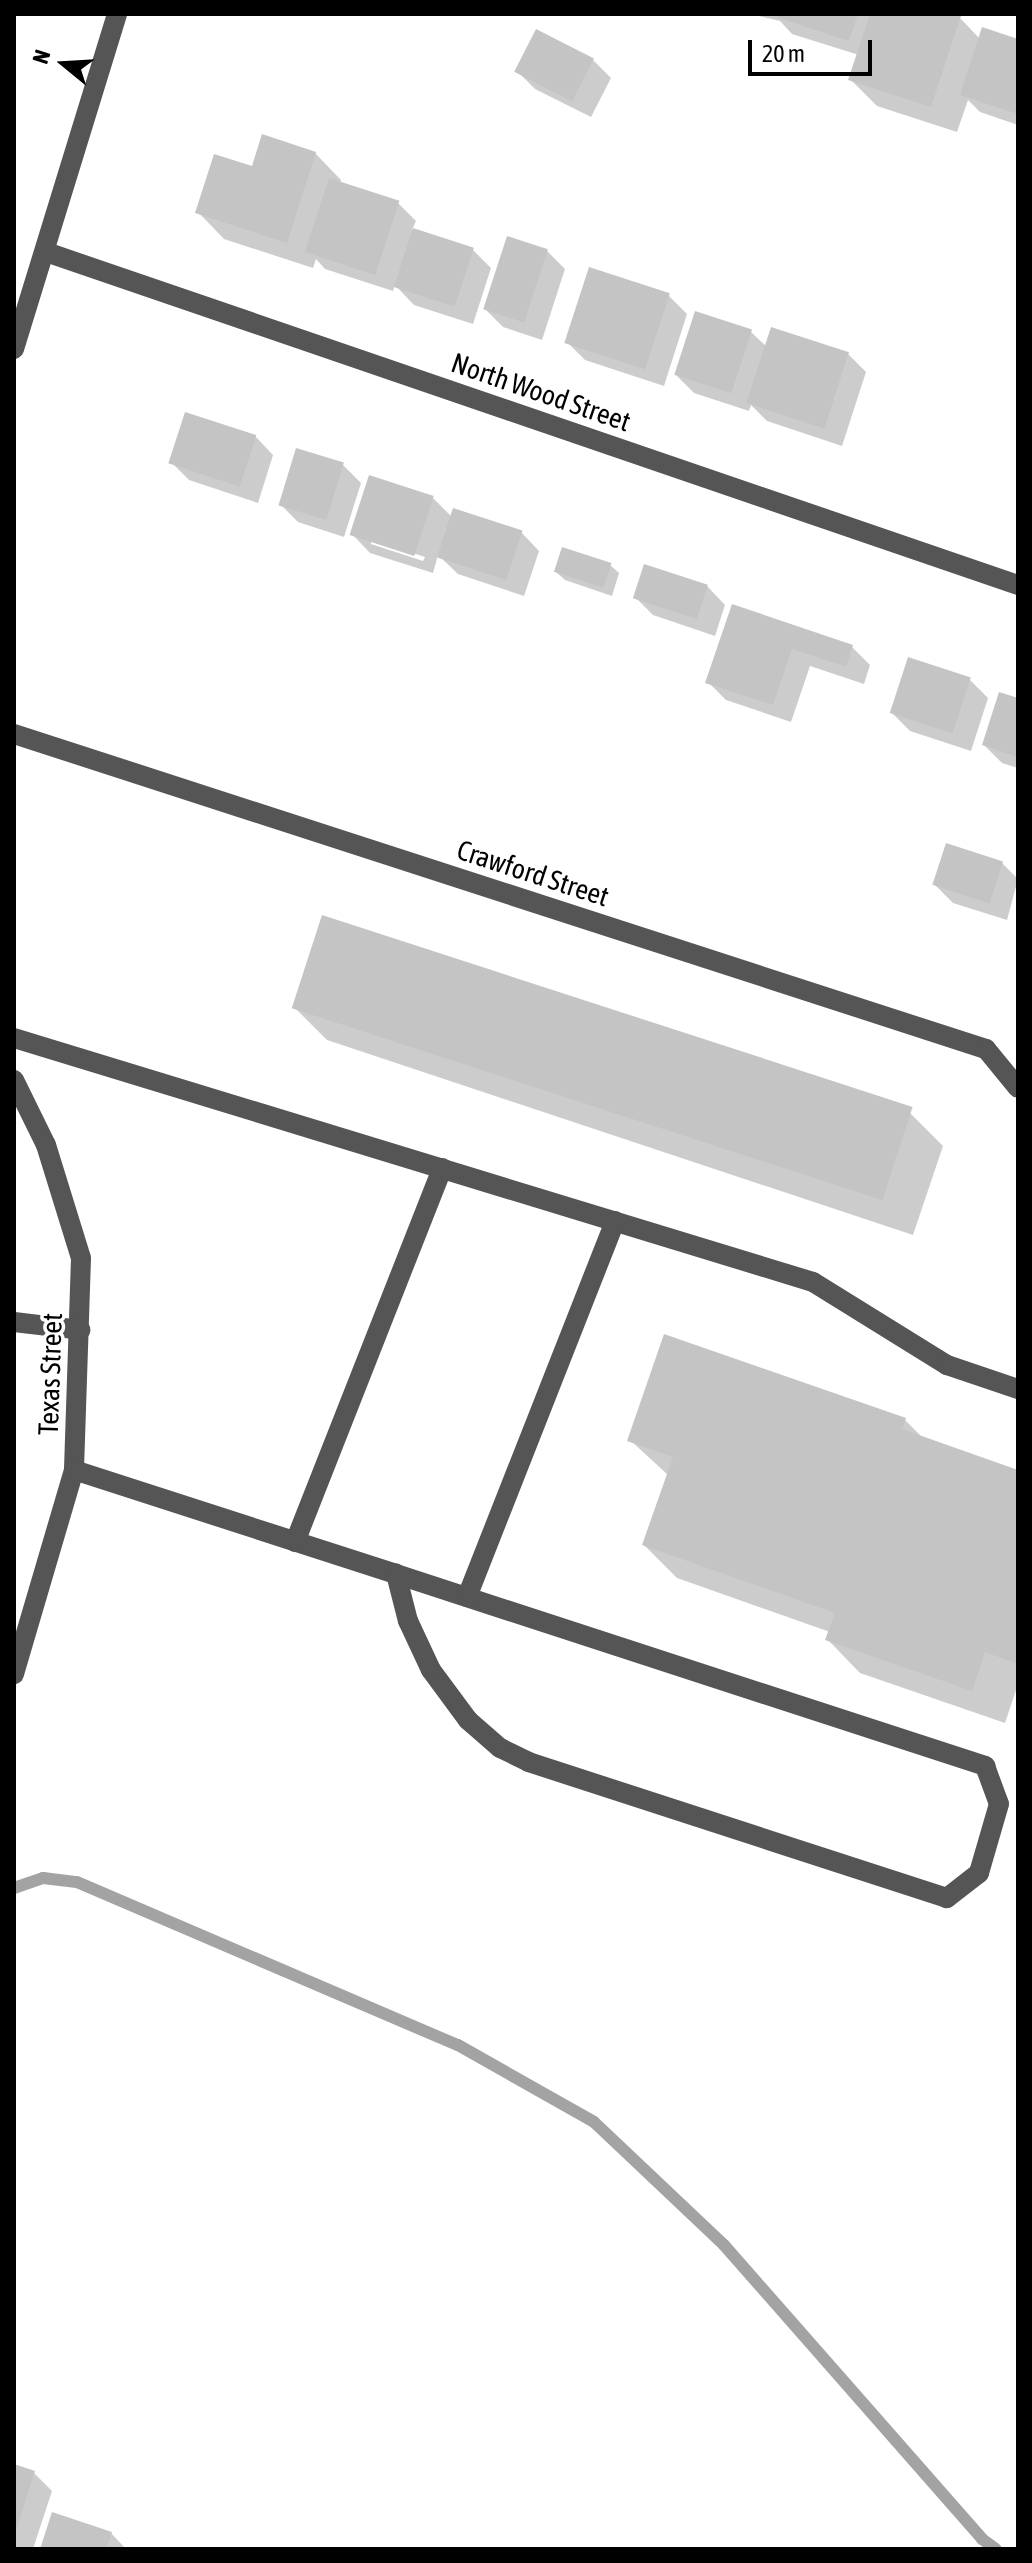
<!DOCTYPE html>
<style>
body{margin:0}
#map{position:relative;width:1032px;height:2563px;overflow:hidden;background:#fff;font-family:"Asap Condensed",sans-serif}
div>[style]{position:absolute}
.shadow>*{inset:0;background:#0003}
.stream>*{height:12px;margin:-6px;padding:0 6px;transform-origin:6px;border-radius:6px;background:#a3a3a3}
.building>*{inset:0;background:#c4c4c4;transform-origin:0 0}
.minor>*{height:20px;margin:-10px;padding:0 10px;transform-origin:10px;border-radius:10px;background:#555}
span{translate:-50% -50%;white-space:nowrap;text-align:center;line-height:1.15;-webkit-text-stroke:7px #fff;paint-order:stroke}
.street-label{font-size:28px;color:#000}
.frame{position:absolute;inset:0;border:16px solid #000;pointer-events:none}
.north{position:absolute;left:24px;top:24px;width:80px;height:80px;-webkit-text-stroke:6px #fff;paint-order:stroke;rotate:288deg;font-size:22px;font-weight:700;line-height:32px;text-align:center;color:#000}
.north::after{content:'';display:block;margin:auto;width:28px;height:36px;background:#000;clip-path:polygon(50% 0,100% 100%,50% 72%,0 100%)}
.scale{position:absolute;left:748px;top:40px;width:124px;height:36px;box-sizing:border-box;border:4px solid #000;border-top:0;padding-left:10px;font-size:24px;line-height:28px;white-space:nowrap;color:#000;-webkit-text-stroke:6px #fff;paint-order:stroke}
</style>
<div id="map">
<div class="shadow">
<div style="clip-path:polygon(750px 14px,947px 14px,960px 18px,980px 39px,1018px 41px,1018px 125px,980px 112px,968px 100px,957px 132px,877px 106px,851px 80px,859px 55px,792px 34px,780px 21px)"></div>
<div style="clip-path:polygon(593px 60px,611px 78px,591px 117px,535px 89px,517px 71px)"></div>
<div style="clip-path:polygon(315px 153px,341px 180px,340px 184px,397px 202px,416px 221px,412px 230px,473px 250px,491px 268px,473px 324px,414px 305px,395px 285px,393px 291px,325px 269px,316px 259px,313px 268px,224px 239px,198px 212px,253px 169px)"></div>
<div style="clip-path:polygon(547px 251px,565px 269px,542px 340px,503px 327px,485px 309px)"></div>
<div style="clip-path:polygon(669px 296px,687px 314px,664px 386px,585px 360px,567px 342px)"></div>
<div style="clip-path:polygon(751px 332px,767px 347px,848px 354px,866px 372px,842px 446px,767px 421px,751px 405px,749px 411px,694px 393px,676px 375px)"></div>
<div style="clip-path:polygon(255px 436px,273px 455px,258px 503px,189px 480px,171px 462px)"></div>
<div style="clip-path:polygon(343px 465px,361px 483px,344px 537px,298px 522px,280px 504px)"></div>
<div style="clip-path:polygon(evenodd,433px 498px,452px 517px,521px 532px,539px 551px,524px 596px,458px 574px,438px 555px,433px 573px,370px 553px,352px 534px,433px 498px,371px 540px,425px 557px,423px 561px,371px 544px,371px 540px)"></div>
<div style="clip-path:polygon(610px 565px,619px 573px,612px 596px,565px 580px,556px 572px)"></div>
<div style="clip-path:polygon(707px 586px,725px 605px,715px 636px,653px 615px,635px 597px)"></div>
<div style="clip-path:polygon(733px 607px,852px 647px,870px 665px,864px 684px,810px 666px,791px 722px,726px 700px,708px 682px)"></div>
<div style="clip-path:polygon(970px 680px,988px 698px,971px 751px,910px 731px,892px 713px)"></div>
<div style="clip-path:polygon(1018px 700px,1018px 768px,1002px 763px,984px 745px)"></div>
<div style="clip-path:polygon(1002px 863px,1018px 879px,1007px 920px,953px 903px,935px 885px)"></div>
<div style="clip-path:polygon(294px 1007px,910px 1113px,943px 1146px,913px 1235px,327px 1040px)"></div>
<div style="clip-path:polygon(905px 1420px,924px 1439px,1018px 1472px,1018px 1684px,1005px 1723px,860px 1673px,828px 1640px,830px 1632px,677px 1578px,644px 1545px,668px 1475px,630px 1440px)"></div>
<div style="clip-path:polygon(14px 2466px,34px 2473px,52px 2491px,33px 2549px,14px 2548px)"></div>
<div style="clip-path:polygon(111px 2533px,126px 2549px,42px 2549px)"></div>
</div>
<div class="stream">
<div style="left:14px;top:1888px;width:31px;rotate:-19deg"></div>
<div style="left:43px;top:1878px;width:34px;rotate:7deg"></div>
<div style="left:77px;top:1882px;width:414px;rotate:23.2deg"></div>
<div style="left:458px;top:2045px;width:156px;rotate:29.5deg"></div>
<div style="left:594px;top:2122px;width:179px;rotate:43.4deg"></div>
<div style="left:724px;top:2245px;width:391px;rotate:48.7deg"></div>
<div style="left:982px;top:2539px;width:17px;rotate:36deg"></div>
</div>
<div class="building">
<div style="clip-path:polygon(767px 14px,858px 14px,849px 41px)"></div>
<div style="clip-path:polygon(870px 14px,961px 16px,931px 107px,848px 80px)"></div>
<div style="clip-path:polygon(982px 27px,1018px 39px,1018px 114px,960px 95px)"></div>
<div style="left:536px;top:29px;width:65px;height:48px;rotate:27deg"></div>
<div style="clip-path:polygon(262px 134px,316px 152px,287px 243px,195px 213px,214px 154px,252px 166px)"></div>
<div style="left:329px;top:178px;width:74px;height:78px;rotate:18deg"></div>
<div style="left:413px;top:228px;width:64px;height:62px;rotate:18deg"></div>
<div style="left:507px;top:236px;width:43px;height:77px;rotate:18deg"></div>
<div style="left:589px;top:267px;width:85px;height:80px;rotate:18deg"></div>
<div style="left:695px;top:311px;width:60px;height:67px;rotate:18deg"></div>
<div style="left:771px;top:327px;width:82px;height:80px;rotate:18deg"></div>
<div style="left:185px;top:412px;width:75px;height:54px;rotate:18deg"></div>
<div style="left:296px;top:448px;width:50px;height:60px;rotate:17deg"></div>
<div style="left:369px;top:475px;width:68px;height:63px;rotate:18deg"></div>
<div style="left:453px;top:508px;width:73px;height:52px;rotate:18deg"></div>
<div style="left:562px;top:547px;width:52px;height:26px;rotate:18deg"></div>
<div style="left:644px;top:564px;width:67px;height:36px;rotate:18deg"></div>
<div style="clip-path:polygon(732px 604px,853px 645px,846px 667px,792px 649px,773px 705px,705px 683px)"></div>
<div style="left:908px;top:657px;width:66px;height:59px;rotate:18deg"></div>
<div style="clip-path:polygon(999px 692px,1018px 698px,1018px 757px,982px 745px)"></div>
<div style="left:946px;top:843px;width:60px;height:44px;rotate:18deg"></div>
<div style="left:322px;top:915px;width:621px;height:98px;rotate:18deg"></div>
<div style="clip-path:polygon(664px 1334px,906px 1418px,902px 1429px,1018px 1470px,1018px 1664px,985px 1652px,972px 1691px,825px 1640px,835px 1613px,642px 1545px,673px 1457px,627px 1441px)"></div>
<div style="clip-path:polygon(14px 2464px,35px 2471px,15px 2533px,14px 2533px)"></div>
<div style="clip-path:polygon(52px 2512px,112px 2532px,106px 2549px,40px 2549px)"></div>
</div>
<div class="minor">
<div style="left:46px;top:252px;width:1027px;rotate:18.91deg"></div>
<div style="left:14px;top:349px;width:350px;rotate:-72.9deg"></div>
<div style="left:14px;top:734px;width:1022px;rotate:17.96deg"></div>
<div style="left:986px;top:1049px;width:50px;rotate:50.6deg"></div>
<div style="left:14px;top:1038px;width:835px;rotate:16.98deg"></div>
<div style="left:813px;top:1282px;width:158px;rotate:31.8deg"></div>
<div style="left:947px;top:1365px;width:75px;rotate:18.7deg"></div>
<div style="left:14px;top:1080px;width:72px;rotate:63.8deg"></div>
<div style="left:46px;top:1145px;width:118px;rotate:72.8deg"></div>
<div style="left:81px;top:1258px;width:212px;rotate:91.9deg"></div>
<div style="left:74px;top:1470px;width:213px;rotate:106.4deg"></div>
<div style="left:14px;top:1322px;width:67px;rotate:6.8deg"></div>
<div style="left:74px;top:1470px;width:338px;rotate:17.9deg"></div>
<div style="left:396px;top:1574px;width:620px;rotate:18.05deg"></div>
<div style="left:985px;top:1766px;width:40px;rotate:69.8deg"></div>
<div style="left:999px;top:1804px;width:72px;rotate:106.2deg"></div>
<div style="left:979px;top:1873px;width:41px;rotate:142deg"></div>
<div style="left:947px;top:1898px;width:440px;rotate:-162deg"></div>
<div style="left:529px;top:1762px;width:32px;rotate:-154deg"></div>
<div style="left:500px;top:1748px;width:43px;rotate:-138.8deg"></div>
<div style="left:468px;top:1720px;width:62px;rotate:-126.5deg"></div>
<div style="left:431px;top:1670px;width:54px;rotate:-115.1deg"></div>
<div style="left:408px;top:1621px;width:49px;rotate:-104.3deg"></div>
<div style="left:295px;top:1542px;width:402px;rotate:-68.5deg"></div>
<div style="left:467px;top:1597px;width:404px;rotate:-68.5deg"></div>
</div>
<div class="street-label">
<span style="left:541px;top:392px;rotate:19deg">North Wood Street</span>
<span style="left:533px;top:873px;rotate:18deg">Crawford Street</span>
<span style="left:50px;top:1374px;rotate:-88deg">Texas Street</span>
</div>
<div class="frame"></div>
<div class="north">N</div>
<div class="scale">20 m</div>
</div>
